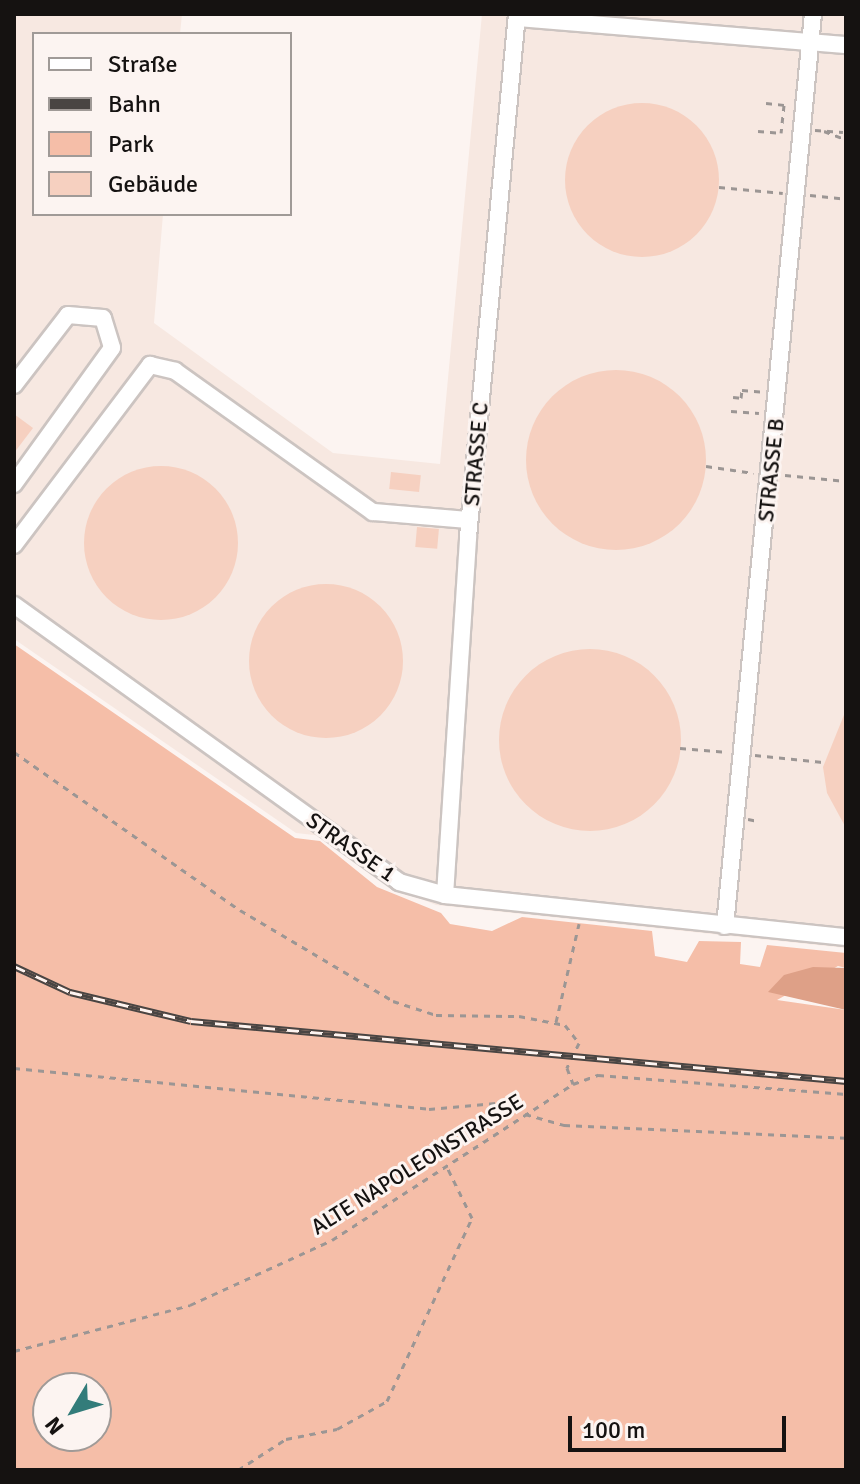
<!DOCTYPE html>
<meta charset="utf-8">
<style>
body{margin:0}
#map{position:relative;width:860px;height:1484px;overflow:hidden;background:#fcf4f1;font-family:Signika,sans-serif}
div>[style]{position:absolute}
.built>*{inset:0;background:#f7e8e1}
.green>*{inset:0;background:#f5bea8}
.water>*{inset:0;background:#dea087}
.building>*{inset:0;background:#f6d0c0;transform-origin:0 0}
.round{border-radius:50%}
.path>*{height:3px;margin-top:-1.5px;transform-origin:0;background:repeating-linear-gradient(90deg,#9c9694 0 6px,transparent 0 12px)}
.roads{filter:drop-shadow(2px 0 #ccc4c1) drop-shadow(-2px 0 #ccc4c1) drop-shadow(0 2px #ccc4c1) drop-shadow(0 -2px #ccc4c1)}
.minor>*{height:16px;margin:-8px;padding:0 8px;transform-origin:8px;border-radius:8px;background:#fff}
.rail>*{height:7px;margin-top:-3.5px;transform-origin:0;background:repeating-linear-gradient(90deg,#fcf4f1 0 12px,#494543 0 24px);box-sizing:border-box;border-block:2px solid #494543}
span{translate:-50% -50%;white-space:nowrap;text-align:center;line-height:1.15;-webkit-text-stroke:6px #fcf4f1;paint-order:stroke}
.street-label{font-size:22px;color:#151211}
.frame{position:absolute;inset:0;border:16px solid #151211;pointer-events:none}
.legend{position:absolute;left:32px;top:32px;width:260px;height:184px;box-sizing:border-box;background:#fcf4f1;border:2px solid #a09a97;margin:0;padding:10px 14px;list-style:none;font-size:24px;color:#151211}
.legend li{display:flex;align-items:center;gap:16px;height:40px}
.legend b{width:40px;border:2px solid #a09a97}
.north{position:absolute;left:32px;top:1372px;width:80px;height:80px;box-sizing:border-box;background:#fcf4f1;border:2px solid #a09a97;border-radius:50%;rotate:232deg;font-size:22px;font-weight:700;line-height:32px;text-align:center;color:#151211}
.north::after{content:'';display:block;margin:auto;width:28px;height:36px;background:#337c7a;clip-path:polygon(50% 0,100% 100%,50% 72%,0 100%)}
.scale{position:absolute;left:568px;top:1416px;width:218px;height:36px;box-sizing:border-box;border:4px solid #151211;border-top:0;padding-left:10px;font-size:24px;line-height:28px;white-space:nowrap;color:#151211;-webkit-text-stroke:6px #fcf4f1;paint-order:stroke}
</style>
<div id="map">
<div class="built">
<div style="clip-path:polygon(14px 14px,182px 14px,180px 34px,34px 34px,34px 214px,163px 214px,154px 323px,333px 453px,440px 464px,482px 14px,846px 14px,846px 948px,436px 905px,392px 887px,323px 836px,296px 833px,14px 639px)"></div>
</div>
<div class="green">
<div style="clip-path:polygon(evenodd,14px 644px,295px 838px,320px 841px,377px 887px,441px 913px,450px 924px,492px 931px,522px 917px,652px 931px,655px 956px,687px 962px,699px 941px,741px 942px,740px 964px,760px 967px,767px 945px,846px 953px,846px 968px,838px 966px,777px 1000px,846px 1010px,846px 1470px,14px 1470px,14px 644px,48px 1388px,96px 1388px,96px 1436px,48px 1436px,48px 1388px)"></div>
</div>
<div class="water">
<div style="clip-path:polygon(813px 967px,846px 968px,846px 1010px,768px 992px,784px 975px)"></div>
</div>
<div class="building">
<div class="round" style="left:565px;top:103px;width:154px;height:154px"></div>
<div class="round" style="left:526px;top:370px;width:180px;height:180px"></div>
<div style="clip-path:polygon(14px 414px,33px 428px,14px 453px)"></div>
<div class="round" style="left:84px;top:466px;width:154px;height:154px"></div>
<div style="left:391px;top:472px;width:30px;height:17px;rotate:6deg"></div>
<div style="left:417px;top:527px;width:22px;height:20px;rotate:5deg"></div>
<div class="round" style="left:249px;top:584px;width:154px;height:154px"></div>
<div class="round" style="left:499px;top:649px;width:182px;height:182px"></div>
<div style="clip-path:polygon(846px 710px,846px 828px,827px 793px,823px 767px)"></div>
</div>
<div class="path">
<div style="left:766px;top:103px;width:18px;rotate:6deg"></div>
<div style="left:784px;top:105px;width:28px;rotate:96deg"></div>
<div style="left:815px;top:130px;width:28px;rotate:4deg"></div>
<div style="left:758px;top:131px;width:24px;rotate:5deg"></div>
<div style="left:824px;top:131px;width:19px;rotate:21deg"></div>
<div style="left:719px;top:187px;width:64px;rotate:5.4deg"></div>
<div style="left:810px;top:195px;width:36px;rotate:6deg"></div>
<div style="left:733px;top:397px;width:10px;rotate:6deg"></div>
<div style="left:741px;top:398px;width:8px;rotate:-83deg"></div>
<div style="left:742px;top:390px;width:21px;rotate:5deg"></div>
<div style="left:731px;top:411px;width:28px;rotate:4deg"></div>
<div style="left:706px;top:466px;width:48px;rotate:8.5deg"></div>
<div style="left:785px;top:475px;width:61px;rotate:5.6deg"></div>
<div style="left:680px;top:748px;width:48px;rotate:4.8deg"></div>
<div style="left:14px;top:752px;width:276px;rotate:35deg"></div>
<div style="left:240px;top:910px;width:178px;rotate:30.7deg"></div>
<div style="left:393px;top:1001px;width:45px;rotate:18deg"></div>
<div style="left:436px;top:1015px;width:83px;rotate:0.7deg"></div>
<div style="left:519px;top:1016px;width:47px;rotate:11.1deg"></div>
<div style="left:565px;top:1025px;width:23px;rotate:52deg"></div>
<div style="left:579px;top:1043px;width:28px;rotate:116deg"></div>
<div style="left:567px;top:1068px;width:17px;rotate:69deg"></div>
<div style="left:755px;top:755px;width:68px;rotate:5.9deg"></div>
<div style="left:748px;top:819px;width:10px;rotate:11deg"></div>
<div style="left:556px;top:1022px;width:101px;rotate:-76.8deg"></div>
<div style="left:14px;top:1068px;width:417px;rotate:5.6deg"></div>
<div style="left:429px;top:1109px;width:67px;rotate:-5.1deg"></div>
<div style="left:496px;top:1103px;width:24px;rotate:62deg"></div>
<div style="left:525px;top:1114px;width:41px;rotate:15.8deg"></div>
<div style="left:564px;top:1125px;width:282px;rotate:2.6deg"></div>
<div style="left:14px;top:1351px;width:182px;rotate:-14.6deg"></div>
<div style="left:190px;top:1305px;width:156px;rotate:-24.6deg"></div>
<div style="left:332px;top:1240px;width:287px;rotate:-32.9deg"></div>
<div style="left:573px;top:1084px;width:27px;rotate:-20deg"></div>
<div style="left:598px;top:1075px;width:249px;rotate:4.4deg"></div>
<div style="left:238px;top:1470px;width:57px;rotate:-32.9deg"></div>
<div style="left:286px;top:1439px;width:52px;rotate:-11.1deg"></div>
<div style="left:337px;top:1429px;width:57px;rotate:-29.2deg"></div>
<div style="left:387px;top:1401px;width:202px;rotate:-65.1deg"></div>
<div style="left:472px;top:1218px;width:55px;rotate:-116.1deg"></div>
</div>
<div class="roads">
<div class="minor">
<div style="left:517px;top:18px;width:330px;rotate:4.7deg"></div>
<div style="left:14px;top:385px;width:88px;rotate:-52.4deg"></div>
<div style="left:68px;top:315px;width:35px;rotate:5deg"></div>
<div style="left:103px;top:318px;width:31px;rotate:73deg"></div>
<div style="left:112px;top:348px;width:168px;rotate:125.8deg"></div>
<div style="left:14px;top:545px;width:226px;rotate:-52.9deg"></div>
<div style="left:150px;top:365px;width:26px;rotate:13deg"></div>
<div style="left:175px;top:371px;width:243px;rotate:35.5deg"></div>
<div style="left:373px;top:512px;width:96px;rotate:4.8deg"></div>
<div style="left:14px;top:605px;width:474px;rotate:35.7deg"></div>
<div style="left:399px;top:882px;width:48px;rotate:15.8deg"></div>
<div style="left:445px;top:895px;width:403px;rotate:6deg"></div>
<div style="left:445px;top:895px;width:359px;rotate:-86.3deg"></div>
<div style="left:468px;top:537px;width:525px;rotate:-84.65deg"></div>
<div style="left:725px;top:926px;width:916px;rotate:-84.49deg"></div>
</div>
</div>
<div class="rail">
<div style="left:14px;top:966px;width:62px;rotate:24.9deg"></div>
<div style="left:70px;top:992px;width:124px;rotate:13.5deg"></div>
<div style="left:191px;top:1021px;width:658px;rotate:5.23deg"></div>
</div>
<div class="street-label">
<span style="left:476px;top:454px;rotate:-85deg">STRASSE C</span>
<span style="left:771px;top:470px;rotate:-84deg">STRASSE B</span>
<span style="left:351px;top:847px;rotate:35deg">STRASSE 1</span>
<span style="left:417px;top:1164px;rotate:-32deg">ALTE NAPOLEONSTRASSE</span>
</div>
<div class="frame"></div>
<ul class="legend">
<li><b style="height:10px;background:#fff"></b>Straße</li>
<li><b style="height:10px;background:#494543"></b>Bahn</li>
<li><b style="height:22px;background:#f5bea8"></b>Park</li>
<li><b style="height:22px;background:#f6d0c0"></b>Gebäude</li>
</ul>
<div class="north">N</div>
<div class="scale">100 m</div>
</div>
